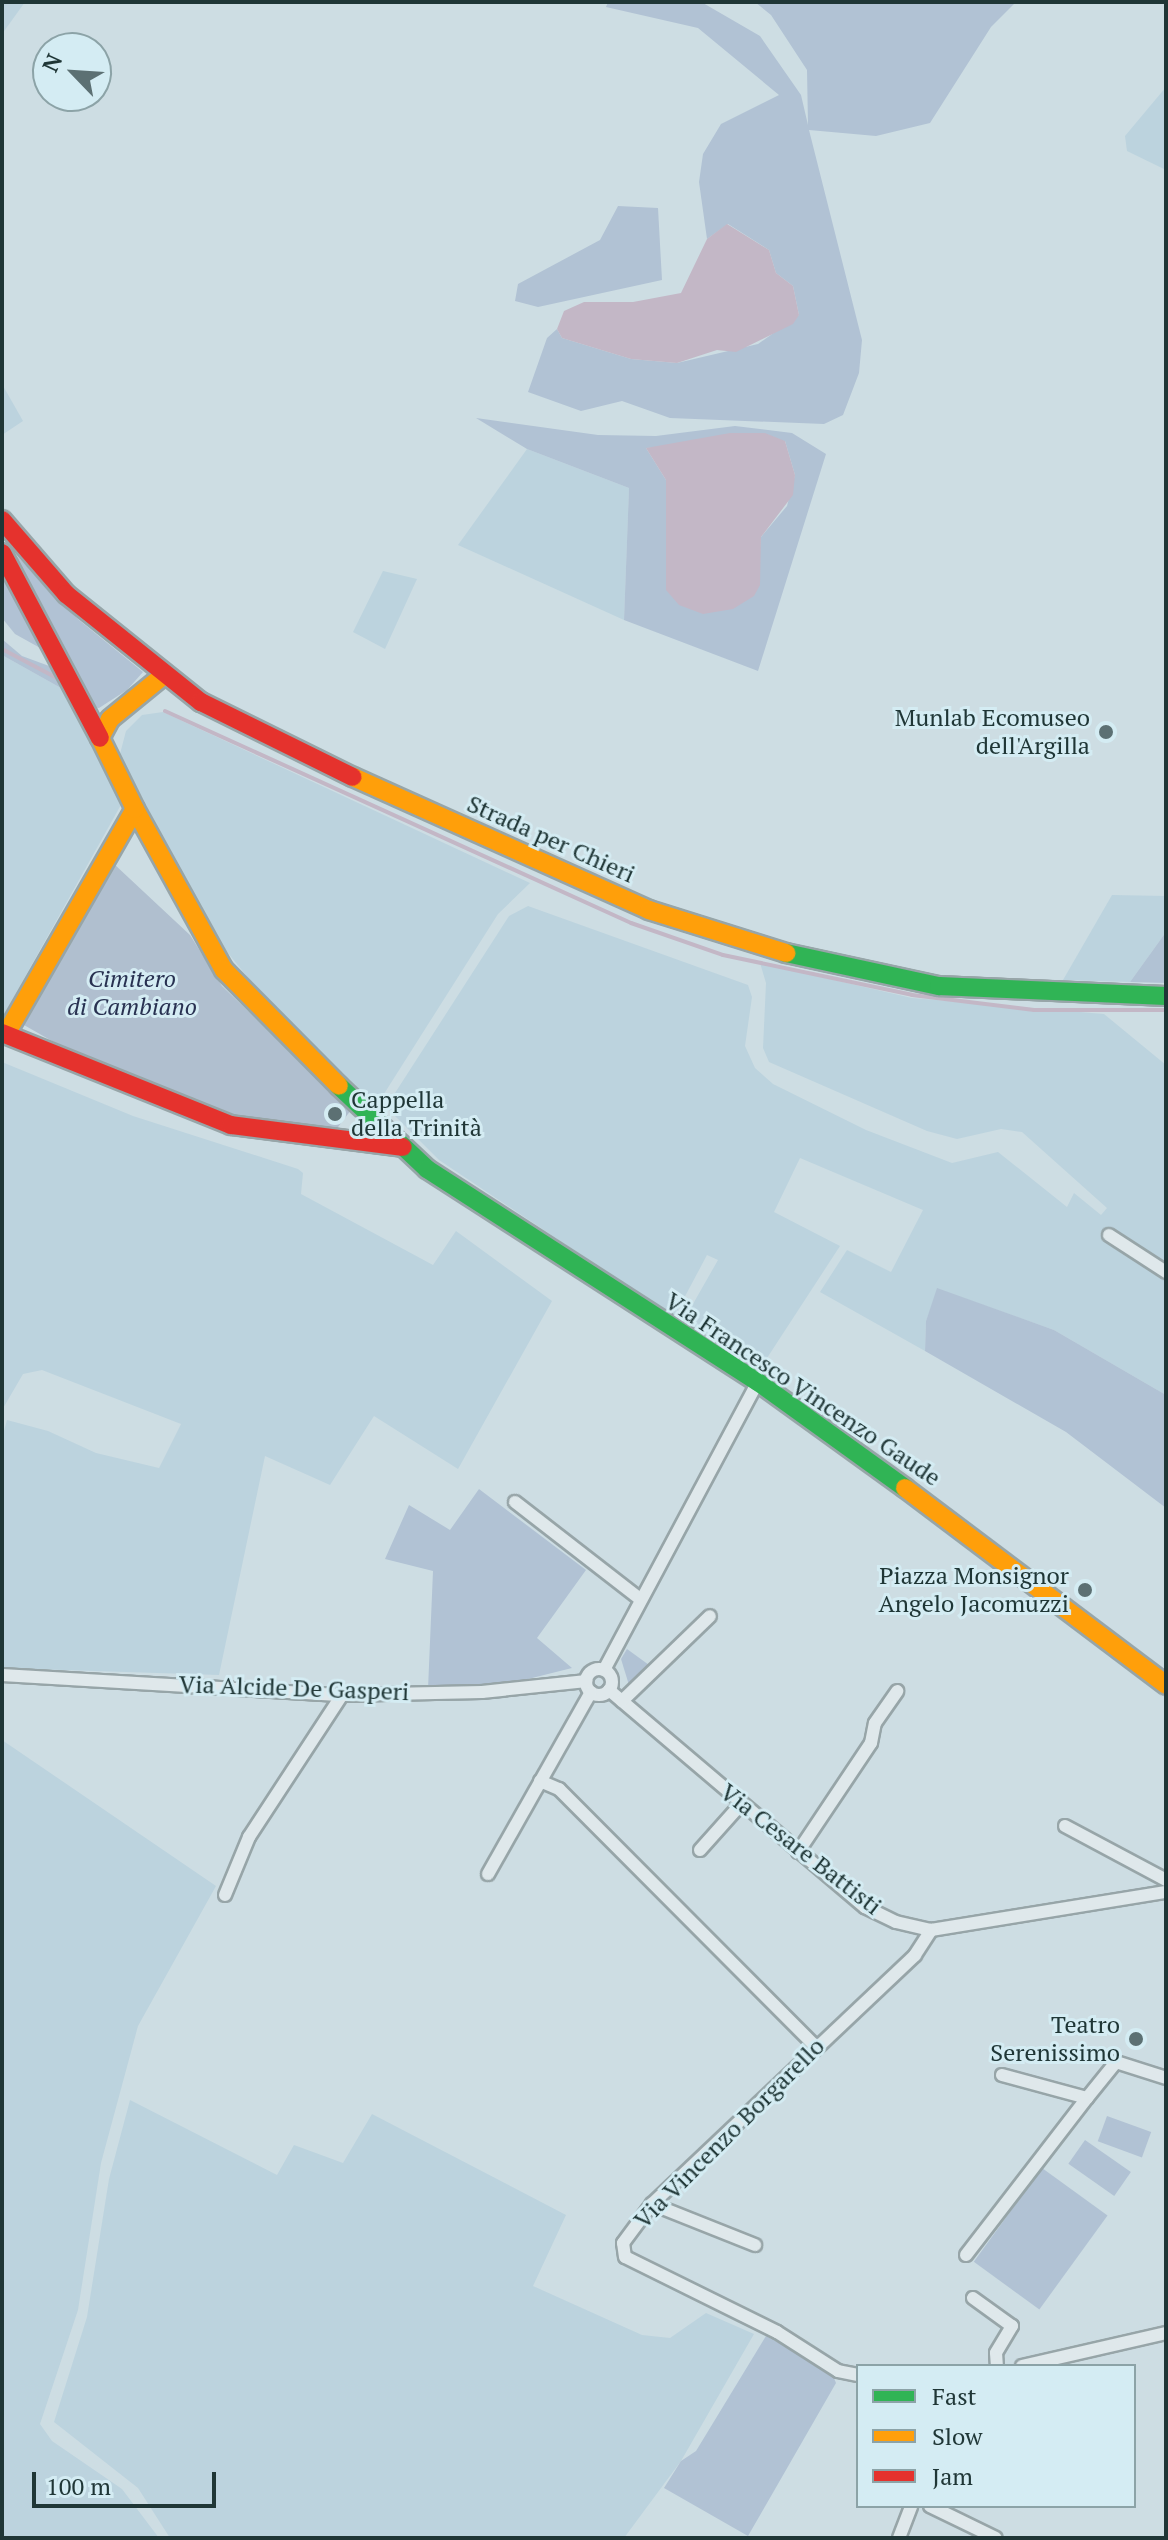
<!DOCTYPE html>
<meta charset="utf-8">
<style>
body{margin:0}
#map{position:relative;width:1168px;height:2540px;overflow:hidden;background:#cddde3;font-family:"PT Serif",serif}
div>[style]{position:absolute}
.farmland>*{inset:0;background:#bcd3de}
.green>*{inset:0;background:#b1c2d4;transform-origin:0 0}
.cemetery>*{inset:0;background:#b0bfcf}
.water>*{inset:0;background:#c3b7c6}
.stream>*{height:4px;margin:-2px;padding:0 2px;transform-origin:2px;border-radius:2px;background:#c3b7c6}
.roads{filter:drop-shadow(2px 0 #97a5a8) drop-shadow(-2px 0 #97a5a8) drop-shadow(0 2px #97a5a8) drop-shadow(0 -2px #97a5a8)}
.street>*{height:12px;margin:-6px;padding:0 6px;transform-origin:6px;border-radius:6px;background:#dfe8eb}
.street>.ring{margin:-6px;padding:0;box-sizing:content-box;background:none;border:12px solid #dfe8eb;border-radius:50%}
.fast>*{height:18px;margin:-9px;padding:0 9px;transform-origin:9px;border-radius:9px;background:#30b455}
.slow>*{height:18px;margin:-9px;padding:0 9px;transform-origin:9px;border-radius:9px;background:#ff9f0a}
.jam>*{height:18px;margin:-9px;padding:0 9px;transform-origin:9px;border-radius:9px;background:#e5322d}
.dots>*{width:22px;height:22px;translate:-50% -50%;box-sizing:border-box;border:4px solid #d4ecf3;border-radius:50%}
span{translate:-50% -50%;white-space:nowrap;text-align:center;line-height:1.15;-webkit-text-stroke:6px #d4ecf3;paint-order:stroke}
.poi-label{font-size:24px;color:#1f3636}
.right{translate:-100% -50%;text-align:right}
.left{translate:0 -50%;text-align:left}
.street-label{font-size:24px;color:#1f3636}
.park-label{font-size:24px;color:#283151;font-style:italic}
.frame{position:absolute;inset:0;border:4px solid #1f3636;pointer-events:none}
.legend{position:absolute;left:856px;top:2364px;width:280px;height:144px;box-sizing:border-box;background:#d4ecf3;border:2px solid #8ca3a7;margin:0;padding:10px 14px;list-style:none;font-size:24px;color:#1f3636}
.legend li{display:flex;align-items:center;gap:16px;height:40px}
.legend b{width:40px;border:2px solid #8ca3a7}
.north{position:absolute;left:32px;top:32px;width:80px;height:80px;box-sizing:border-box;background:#d4ecf3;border:2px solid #8ca3a7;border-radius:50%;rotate:295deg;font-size:22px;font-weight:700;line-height:32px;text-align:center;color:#1f3636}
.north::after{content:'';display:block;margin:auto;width:28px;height:36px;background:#5c7073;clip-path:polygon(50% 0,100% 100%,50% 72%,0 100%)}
.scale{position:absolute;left:32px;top:2472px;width:184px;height:36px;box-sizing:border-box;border:4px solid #1f3636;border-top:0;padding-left:10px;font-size:24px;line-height:28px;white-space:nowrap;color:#1f3636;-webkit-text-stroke:6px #d4ecf3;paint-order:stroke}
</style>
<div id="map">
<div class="farmland">
<div style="clip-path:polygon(2px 2px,25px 2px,2px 34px)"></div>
<div style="clip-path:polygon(1166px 87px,1166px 170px,1127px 151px,1125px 136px)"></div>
<div style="clip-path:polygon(2px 384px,23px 421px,2px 435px)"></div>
<div style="clip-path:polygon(527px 449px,629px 488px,624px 620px,458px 545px)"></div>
<div style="clip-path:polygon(383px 571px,417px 579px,385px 649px,353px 632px)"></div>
<div style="clip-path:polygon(2px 655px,68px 692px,122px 803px,2px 1018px)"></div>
<div style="clip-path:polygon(163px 712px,530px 883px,498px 914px,382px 1097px,369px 1100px,263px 996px,210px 931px,120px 754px,126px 731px,142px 715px)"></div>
<div style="clip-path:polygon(1112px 895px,1166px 896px,1166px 932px,1130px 982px,1063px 980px)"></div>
<div style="clip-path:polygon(528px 906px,748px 985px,752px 997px,745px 1046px,755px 1068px,773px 1084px,866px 1130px,952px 1163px,998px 1152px,1067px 1207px,1074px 1193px,1101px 1215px,1107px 1208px,1022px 1132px,1001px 1129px,957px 1139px,927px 1131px,769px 1062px,763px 1048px,766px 983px,760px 963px,912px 998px,1104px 1014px,1166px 1065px,1166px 1395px,1054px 1330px,938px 1289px,926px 1321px,925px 1351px,820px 1292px,847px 1250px,891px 1272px,923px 1210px,800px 1158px,774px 1212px,840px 1246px,758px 1372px,688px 1328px,685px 1318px,718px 1260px,707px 1255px,674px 1317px,439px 1160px,386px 1107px,509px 916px)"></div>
<div style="clip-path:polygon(2px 1062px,133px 1116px,298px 1169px,303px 1173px,301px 1194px,433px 1265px,456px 1231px,552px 1301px,458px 1469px,374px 1416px,330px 1485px,265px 1456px,219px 1675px,2px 1668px,2px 1438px,7px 1420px,48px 1431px,96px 1453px,159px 1468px,181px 1424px,42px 1370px,23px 1374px,2px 1410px)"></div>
<div style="clip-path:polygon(2px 1740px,216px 1886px,138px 2026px,101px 2163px,78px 2310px,40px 2424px,52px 2441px,122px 2489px,159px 2538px,2px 2538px)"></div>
<div style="clip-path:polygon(130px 2100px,277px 2175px,294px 2145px,343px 2163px,372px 2114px,566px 2215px,533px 2286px,642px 2335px,670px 2338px,706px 2313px,754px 2334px,681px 2461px,624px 2538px,170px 2538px,138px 2488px,54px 2422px,87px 2317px,109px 2179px)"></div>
</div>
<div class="green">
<div style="clip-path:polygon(608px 2px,703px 3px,760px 36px,801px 95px,808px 125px,807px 70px,771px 15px,755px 2px,1016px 2px,991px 27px,930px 123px,876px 136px,809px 130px,862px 340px,859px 373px,843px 415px,824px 424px,670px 418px,622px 401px,581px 411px,528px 392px,547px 338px,557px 329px,562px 338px,631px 359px,677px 363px,758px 344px,799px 315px,793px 286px,776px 273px,769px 250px,728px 224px,707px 239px,699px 182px,703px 154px,721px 124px,779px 95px,698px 28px,606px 7px)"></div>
<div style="clip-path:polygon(618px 206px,658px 208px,662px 280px,538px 307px,515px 301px,518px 284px,600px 240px)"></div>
<div style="clip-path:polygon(evenodd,476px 418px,598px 435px,656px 436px,735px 426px,792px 433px,826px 454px,758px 671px,624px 620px,629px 488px,527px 449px,476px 418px,785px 441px,795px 475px,787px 506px,761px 537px,759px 558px,667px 573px,666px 480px,646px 448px,785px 441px)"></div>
<div style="clip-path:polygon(14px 553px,79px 620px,143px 672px,127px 690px,99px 708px,86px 707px)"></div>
<div style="clip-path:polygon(2px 565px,51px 654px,15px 634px,2px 618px)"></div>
<div style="clip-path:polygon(2px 639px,22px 656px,60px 670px,68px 692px,2px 655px)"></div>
<div style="clip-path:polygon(1166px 932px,1166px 983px,1130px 982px)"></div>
<div style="clip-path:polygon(937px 1288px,1054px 1330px,1166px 1395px,1166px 1508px,1066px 1432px,925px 1351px,926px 1321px)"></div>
<div style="clip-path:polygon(479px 1489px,586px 1570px,537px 1638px,572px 1668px,516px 1682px,428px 1689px,433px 1571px,385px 1559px,409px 1505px,450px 1530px)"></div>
<div style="clip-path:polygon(627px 1649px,649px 1665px,629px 1685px,621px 1659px)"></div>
<div style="left:1107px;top:2116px;width:47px;height:27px;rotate:20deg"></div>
<div style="left:1085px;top:2140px;width:56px;height:29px;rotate:35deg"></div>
<div style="left:1042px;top:2168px;width:81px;height:116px;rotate:36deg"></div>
<div style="clip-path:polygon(766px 2336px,831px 2371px,836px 2383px,748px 2536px,664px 2488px,681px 2461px,696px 2451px)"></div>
</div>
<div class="cemetery">
<div style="clip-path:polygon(114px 864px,190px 935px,222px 986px,351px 1110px,332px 1135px,244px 1122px,101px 1069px,24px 1025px)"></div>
</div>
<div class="water">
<div style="clip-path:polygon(727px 224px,769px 250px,776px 273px,793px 286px,799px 315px,793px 324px,736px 352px,717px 350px,677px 363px,631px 359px,562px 338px,557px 329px,564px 311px,584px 302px,633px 302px,681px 293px,707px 239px)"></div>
<div style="clip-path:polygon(730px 433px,765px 433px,785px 441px,795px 475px,793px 495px,761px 537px,760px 585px,754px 596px,733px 609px,703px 614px,679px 605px,666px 590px,666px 480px,646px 448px)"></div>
</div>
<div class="stream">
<div style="left:2px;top:649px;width:62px;rotate:27.8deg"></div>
<div style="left:165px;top:711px;width:512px;rotate:24.46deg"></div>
<div style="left:631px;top:923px;width:97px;rotate:19.2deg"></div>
<div style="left:723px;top:955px;width:193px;rotate:11.9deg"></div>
<div style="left:912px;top:995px;width:123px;rotate:7deg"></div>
<div style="left:1034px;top:1010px;width:132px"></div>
</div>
<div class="roads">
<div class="street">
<div style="left:1109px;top:1235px;width:68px;rotate:33deg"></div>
<div style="left:515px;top:1502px;width:158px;rotate:37.8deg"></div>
<div class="ring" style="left:586px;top:1669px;width:14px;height:14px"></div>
<div style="left:604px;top:1670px;width:327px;rotate:-61.9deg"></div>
<div style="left:2px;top:1675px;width:341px;rotate:3.4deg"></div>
<div style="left:342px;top:1695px;width:140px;rotate:-1.2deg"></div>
<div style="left:482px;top:1692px;width:105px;rotate:-6deg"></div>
<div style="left:609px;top:1690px;width:336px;rotate:40.3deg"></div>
<div style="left:865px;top:1907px;width:34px;rotate:26deg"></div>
<div style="left:896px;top:1922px;width:36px;rotate:13deg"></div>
<div style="left:931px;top:1930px;width:238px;rotate:-9.2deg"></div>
<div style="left:622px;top:1701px;width:122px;rotate:-44deg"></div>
<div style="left:540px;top:1781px;width:21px;rotate:23deg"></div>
<div style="left:559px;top:1789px;width:363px;rotate:45.1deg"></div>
<div style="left:1065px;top:1826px;width:115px;rotate:28.1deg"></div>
<div style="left:700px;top:1850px;width:63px;rotate:-48.2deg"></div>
<div style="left:798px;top:1852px;width:131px;rotate:-56.2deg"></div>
<div style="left:871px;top:1743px;width:20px;rotate:-79deg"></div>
<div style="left:875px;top:1723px;width:39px;rotate:-55deg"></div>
<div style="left:488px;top:1874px;width:209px;rotate:-60.5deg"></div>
<div style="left:225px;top:1895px;width:63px;rotate:-67.5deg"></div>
<div style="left:249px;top:1837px;width:170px;rotate:-56.8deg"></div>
<div style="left:1002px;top:2075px;width:88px;rotate:15.1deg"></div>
<div style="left:1087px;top:2098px;width:46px;rotate:-51.1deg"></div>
<div style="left:1116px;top:2062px;width:52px;rotate:17.7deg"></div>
<div style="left:652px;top:2204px;width:111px;rotate:21.7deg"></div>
<div style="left:966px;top:2255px;width:198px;rotate:-52.4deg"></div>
<div style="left:973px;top:2298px;width:48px;rotate:35.7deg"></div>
<div style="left:1012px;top:2326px;width:31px;rotate:121deg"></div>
<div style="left:996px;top:2353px;width:13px;rotate:86deg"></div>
<div style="left:1022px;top:2366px;width:148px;rotate:-12.9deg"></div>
<div style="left:858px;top:2375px;width:20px;rotate:-169deg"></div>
<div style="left:838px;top:2371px;width:72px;rotate:-147.4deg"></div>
<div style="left:777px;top:2332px;width:169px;rotate:-153.7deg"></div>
<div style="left:625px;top:2257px;width:14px;rotate:-98deg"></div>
<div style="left:623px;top:2243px;width:49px;rotate:-53.4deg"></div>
<div style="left:652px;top:2204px;width:362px;rotate:-43.4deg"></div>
<div style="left:915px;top:1955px;width:30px;rotate:-57deg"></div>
<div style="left:930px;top:2506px;width:73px;rotate:25.9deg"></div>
<div style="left:899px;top:2538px;width:34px;rotate:-69deg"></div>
</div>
<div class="fast">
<div style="left:786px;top:953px;width:157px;rotate:12.2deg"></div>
<div style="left:939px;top:986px;width:227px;rotate:2.5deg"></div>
<div style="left:339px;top:1086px;width:121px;rotate:43.3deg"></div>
<div style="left:427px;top:1169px;width:394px;rotate:32.8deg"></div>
<div style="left:758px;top:1382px;width:181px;rotate:35.8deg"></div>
</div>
<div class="slow">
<div style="left:353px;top:777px;width:325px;rotate:24.2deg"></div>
<div style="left:649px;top:910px;width:144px;rotate:17.4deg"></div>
<div style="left:135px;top:809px;width:184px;rotate:61.1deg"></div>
<div style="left:224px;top:970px;width:163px;rotate:45.2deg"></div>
<div style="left:6px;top:1034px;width:259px;rotate:-60.2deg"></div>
<div style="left:135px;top:809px;width:79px;rotate:-116.2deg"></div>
<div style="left:100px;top:738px;width:21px;rotate:-62deg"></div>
<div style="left:110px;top:719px;width:70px;rotate:-39.2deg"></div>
<div style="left:905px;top:1488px;width:327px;rotate:37deg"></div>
</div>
<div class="jam">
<div style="left:2px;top:520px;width:98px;rotate:49.1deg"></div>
<div style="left:66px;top:594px;width:173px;rotate:38.7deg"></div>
<div style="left:201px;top:702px;width:169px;rotate:26.3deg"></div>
<div style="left:2px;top:553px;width:209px;rotate:62.1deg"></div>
<div style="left:2px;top:1033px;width:247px;rotate:21.9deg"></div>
<div style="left:231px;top:1125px;width:173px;rotate:7.3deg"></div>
</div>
</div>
<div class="dots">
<div style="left:1106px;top:732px;background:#5c7073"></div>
<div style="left:335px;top:1114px;background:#5c7073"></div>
<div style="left:1085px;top:1590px;background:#5c7073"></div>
<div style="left:1136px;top:2039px;background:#5c7073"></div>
</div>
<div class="poi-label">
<span class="right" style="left:1090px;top:732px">Munlab Ecomuseo<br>dell'Argilla</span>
<span class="left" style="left:351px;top:1114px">Cappella<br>della Trinità</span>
<span class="right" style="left:1069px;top:1590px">Piazza Monsignor<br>Angelo Jacomuzzi</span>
<span class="right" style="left:1120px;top:2039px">Teatro<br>Serenissimo</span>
</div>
<div class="street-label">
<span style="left:551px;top:839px;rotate:24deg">Strada per Chieri</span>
<span style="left:803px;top:1389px;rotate:34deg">Via Francesco Vincenzo Gaude</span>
<span style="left:294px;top:1688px;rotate:2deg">Via Alcide De Gasperi</span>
<span style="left:801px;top:1849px;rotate:38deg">Via Cesare Battisti</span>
<span style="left:729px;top:2133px;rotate:-45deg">Via Vincenzo Borgarello</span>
</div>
<div class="park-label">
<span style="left:132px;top:993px">Cimitero<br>di Cambiano</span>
</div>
<div class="frame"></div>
<ul class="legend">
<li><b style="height:10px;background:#30b455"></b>Fast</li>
<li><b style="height:10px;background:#ff9f0a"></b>Slow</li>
<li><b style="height:10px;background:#e5322d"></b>Jam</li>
</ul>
<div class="north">N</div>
<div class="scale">100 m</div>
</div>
